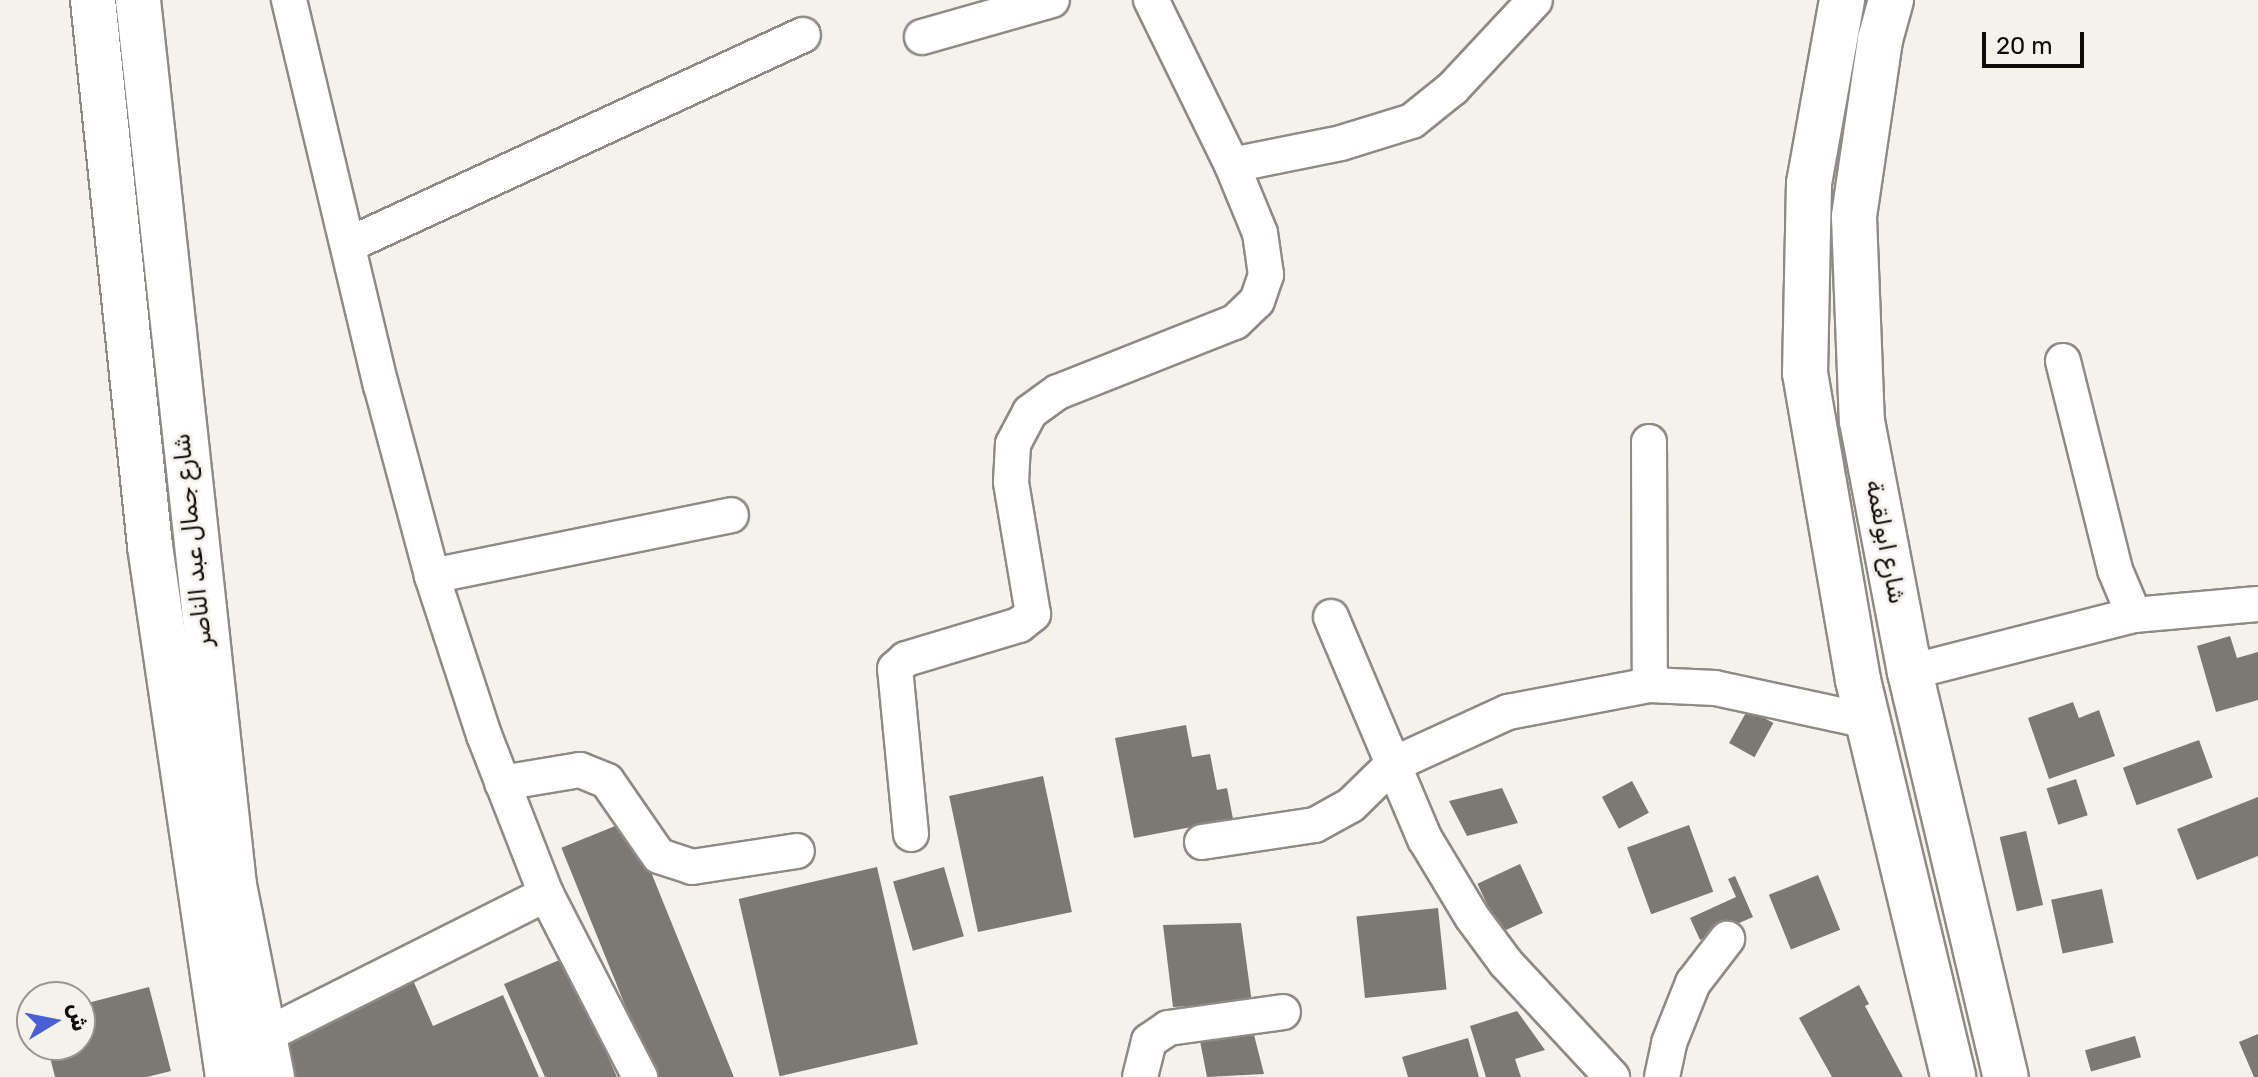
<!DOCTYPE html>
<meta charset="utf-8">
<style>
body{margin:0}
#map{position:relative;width:2258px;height:1077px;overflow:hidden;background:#f5f2eb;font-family:Rubik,"Noto Naskh Arabic",sans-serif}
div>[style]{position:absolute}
.building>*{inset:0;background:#7c7973;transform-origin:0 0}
.roads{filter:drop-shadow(2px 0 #8d8b84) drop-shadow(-2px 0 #8d8b84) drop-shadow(0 2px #8d8b84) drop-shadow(0 -2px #8d8b84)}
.street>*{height:34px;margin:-17px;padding:0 17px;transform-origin:17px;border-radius:17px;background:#fff}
.secondary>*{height:44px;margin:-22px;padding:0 22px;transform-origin:22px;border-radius:22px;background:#fff}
.primary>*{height:44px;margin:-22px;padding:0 22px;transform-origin:22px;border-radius:22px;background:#fff}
span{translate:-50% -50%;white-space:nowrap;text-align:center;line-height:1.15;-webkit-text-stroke:6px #f5f2eb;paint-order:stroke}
.street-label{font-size:24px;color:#0d0c0a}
.north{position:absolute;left:16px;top:981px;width:80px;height:80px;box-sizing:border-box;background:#f5f2eb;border:2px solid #989691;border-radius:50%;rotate:80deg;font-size:22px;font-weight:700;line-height:32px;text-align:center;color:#0d0c0a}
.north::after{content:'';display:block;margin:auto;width:28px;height:36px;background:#4a5fd4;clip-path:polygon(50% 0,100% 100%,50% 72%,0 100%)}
.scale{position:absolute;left:1982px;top:32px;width:102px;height:36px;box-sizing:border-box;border:4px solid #0d0c0a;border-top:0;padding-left:10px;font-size:24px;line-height:28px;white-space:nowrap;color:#0d0c0a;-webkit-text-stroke:6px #f5f2eb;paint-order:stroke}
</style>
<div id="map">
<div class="building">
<div style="clip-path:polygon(2230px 636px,2237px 658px,2258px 652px,2258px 700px,2216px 712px,2197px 646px)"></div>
<div style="clip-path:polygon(2073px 702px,2079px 718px,2099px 710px,2115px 756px,2049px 779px,2028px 718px)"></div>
<div style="left:1748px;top:709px;width:29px;height:39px;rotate:29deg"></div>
<div style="clip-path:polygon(1186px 725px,1192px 757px,1210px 754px,1217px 790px,1227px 788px,1233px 819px,1134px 838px,1115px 738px)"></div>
<div style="left:2199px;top:740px;width:40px;height:81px;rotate:70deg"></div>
<div style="left:1043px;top:776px;width:139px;height:96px;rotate:78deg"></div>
<div style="left:2076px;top:779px;width:38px;height:31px;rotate:72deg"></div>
<div style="left:1632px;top:781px;width:36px;height:34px;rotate:62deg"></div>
<div style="clip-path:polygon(1502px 788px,1518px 823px,1467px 836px,1449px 801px)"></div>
<div style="clip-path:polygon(2258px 797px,2258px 856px,2197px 880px,2177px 829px)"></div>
<div style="left:630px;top:820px;width:278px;height:74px;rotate:68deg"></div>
<div style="left:1689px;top:825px;width:71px;height:66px;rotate:70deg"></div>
<div style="left:2026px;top:831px;width:76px;height:27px;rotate:77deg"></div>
<div style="left:1520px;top:864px;width:54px;height:47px;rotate:65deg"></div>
<div style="left:877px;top:867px;width:182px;height:142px;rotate:77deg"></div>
<div style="left:944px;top:867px;width:72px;height:53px;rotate:74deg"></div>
<div style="left:1818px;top:875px;width:59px;height:53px;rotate:68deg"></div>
<div style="clip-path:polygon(1735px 876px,1753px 917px,1700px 940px,1690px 918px,1736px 897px,1728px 879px)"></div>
<div style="left:2102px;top:889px;width:55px;height:52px;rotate:78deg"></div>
<div style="left:1438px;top:908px;width:82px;height:82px;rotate:84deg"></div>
<div style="clip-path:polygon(1241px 923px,1252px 1003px,1173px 1007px,1163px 925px)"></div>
<div style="clip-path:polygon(564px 958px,617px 1077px,545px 1077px,504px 984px)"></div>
<div style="clip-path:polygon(409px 971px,433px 1026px,503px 995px,539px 1077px,290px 1077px,277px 1043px)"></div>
<div style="clip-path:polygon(1859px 985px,1869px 1004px,1865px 1006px,1903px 1077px,1832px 1077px,1799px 1018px)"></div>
<div style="clip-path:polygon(149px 987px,171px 1071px,147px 1077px,55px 1077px,47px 1045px,80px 1045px,80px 1005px)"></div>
<div style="clip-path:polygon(1517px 1011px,1545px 1050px,1515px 1059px,1521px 1077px,1486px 1077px,1470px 1026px)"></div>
<div style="clip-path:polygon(1252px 1027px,1264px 1074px,1207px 1077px,1200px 1041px)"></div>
<div style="clip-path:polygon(2258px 1034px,2258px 1077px,2254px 1077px,2239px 1042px)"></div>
<div style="left:2135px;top:1036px;width:22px;height:52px;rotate:74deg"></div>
<div style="clip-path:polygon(1468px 1038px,1479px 1077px,1408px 1077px,1402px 1057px)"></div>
</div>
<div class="roads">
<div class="street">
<div style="left:289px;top:0;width:396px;rotate:76.6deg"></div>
<div style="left:381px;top:385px;width:198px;rotate:75deg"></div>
<div style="left:432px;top:576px;width:167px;rotate:71.9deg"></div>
<div style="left:484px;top:735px;width:171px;rotate:68.7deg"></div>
<div style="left:546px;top:894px;width:206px;rotate:62.8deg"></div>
<div style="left:922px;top:37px;width:135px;rotate:-15.9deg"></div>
<div style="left:1232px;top:165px;width:111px;rotate:-11.4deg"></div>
<div style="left:1341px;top:143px;width:74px;rotate:-17.2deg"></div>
<div style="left:1412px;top:121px;width:53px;rotate:-38.8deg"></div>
<div style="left:1453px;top:88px;width:120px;rotate:-47deg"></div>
<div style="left:348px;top:245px;width:501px;rotate:-24.78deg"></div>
<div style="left:2063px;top:361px;width:215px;rotate:76deg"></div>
<div style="left:2115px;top:570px;width:49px;rotate:67.1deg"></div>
<div style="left:1649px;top:442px;width:243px;rotate:89.8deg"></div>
<div style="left:432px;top:576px;width:305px;rotate:-11.5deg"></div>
<div style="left:1331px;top:617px;width:241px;rotate:67.1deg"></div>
<div style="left:1425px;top:839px;width:91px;rotate:58.9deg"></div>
<div style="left:1472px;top:917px;width:57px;rotate:53.5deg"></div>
<div style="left:1506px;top:963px;width:156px;rotate:47.1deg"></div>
<div style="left:1910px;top:672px;width:231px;rotate:-14.3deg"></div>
<div style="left:2134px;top:615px;width:124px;rotate:-5.1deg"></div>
<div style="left:502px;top:783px;width:79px;rotate:-9.5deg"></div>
<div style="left:580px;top:770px;width:29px;rotate:22deg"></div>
<div style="left:607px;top:781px;width:91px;rotate:55.3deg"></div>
<div style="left:659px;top:856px;width:35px;rotate:18deg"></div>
<div style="left:692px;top:867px;width:106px;rotate:-8.7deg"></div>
<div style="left:911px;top:834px;width:166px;rotate:-95.5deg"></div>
<div style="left:895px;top:669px;width:15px;rotate:-42deg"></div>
<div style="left:906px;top:659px;width:118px;rotate:-16.7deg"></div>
<div style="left:1019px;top:625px;width:18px;rotate:-38deg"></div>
<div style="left:1033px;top:614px;width:134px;rotate:-99.5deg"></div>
<div style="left:1011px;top:482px;width:38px;rotate:-87deg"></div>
<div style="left:1013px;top:444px;width:36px;rotate:-62deg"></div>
<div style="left:1030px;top:412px;width:34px;rotate:-36deg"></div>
<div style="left:1058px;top:392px;width:190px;rotate:-21.6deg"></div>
<div style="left:1235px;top:322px;width:30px;rotate:-44deg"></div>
<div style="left:1257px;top:301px;width:28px;rotate:-71deg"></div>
<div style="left:1266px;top:275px;width:42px;rotate:-98.1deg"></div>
<div style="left:1260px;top:233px;width:74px;rotate:-112.4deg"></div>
<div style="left:1232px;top:165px;width:184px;rotate:-116.1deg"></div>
<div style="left:1202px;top:842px;width:114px;rotate:-8.6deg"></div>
<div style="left:1315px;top:825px;width:41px;rotate:-29.1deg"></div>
<div style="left:1351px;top:805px;width:57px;rotate:-44.3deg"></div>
<div style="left:1392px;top:765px;width:128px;rotate:-24.6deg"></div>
<div style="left:1508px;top:712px;width:145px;rotate:-10.8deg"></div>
<div style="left:1650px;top:685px;width:65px;rotate:2.6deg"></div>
<div style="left:1715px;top:688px;width:157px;rotate:12.2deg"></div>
<div style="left:264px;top:1036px;width:316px;rotate:-26.7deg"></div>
<div style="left:1140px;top:1077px;width:37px;rotate:-76deg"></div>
<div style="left:1149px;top:1041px;width:23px;rotate:-34deg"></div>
<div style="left:1168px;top:1028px;width:116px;rotate:-7.9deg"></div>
<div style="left:1662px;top:1077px;width:35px;rotate:-78deg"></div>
<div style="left:1669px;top:1043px;width:65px;rotate:-68.2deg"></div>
<div style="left:1693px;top:983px;width:56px;rotate:-52.3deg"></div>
</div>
<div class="secondary">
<div style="left:1842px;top:0;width:186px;rotate:100.2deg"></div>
<div style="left:1809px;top:183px;width:190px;rotate:91.2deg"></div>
<div style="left:1805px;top:373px;width:312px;rotate:80.2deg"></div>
<div style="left:1858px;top:680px;width:408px;rotate:76.5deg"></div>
<div style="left:1891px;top:0;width:41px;rotate:105.4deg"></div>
<div style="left:1880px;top:40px;width:179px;rotate:98.4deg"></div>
<div style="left:1854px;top:217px;width:204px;rotate:87.8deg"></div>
<div style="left:1862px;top:421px;width:256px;rotate:79.2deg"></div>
<div style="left:1910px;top:672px;width:416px;rotate:76.7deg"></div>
</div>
<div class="primary">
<div style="left:93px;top:0;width:549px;rotate:84.04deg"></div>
<div style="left:150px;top:546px;width:537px;rotate:81.64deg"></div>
<div style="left:138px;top:0;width:890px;rotate:83.81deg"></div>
<div style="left:234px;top:885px;width:196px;rotate:78.8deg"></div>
</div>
</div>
<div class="street-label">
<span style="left:193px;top:540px;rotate:-96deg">شارع جمال عبد الناصر</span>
<span style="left:1885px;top:542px;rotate:79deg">شارع ابولقمة</span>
</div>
<div class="north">ش</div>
<div class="scale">20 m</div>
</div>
